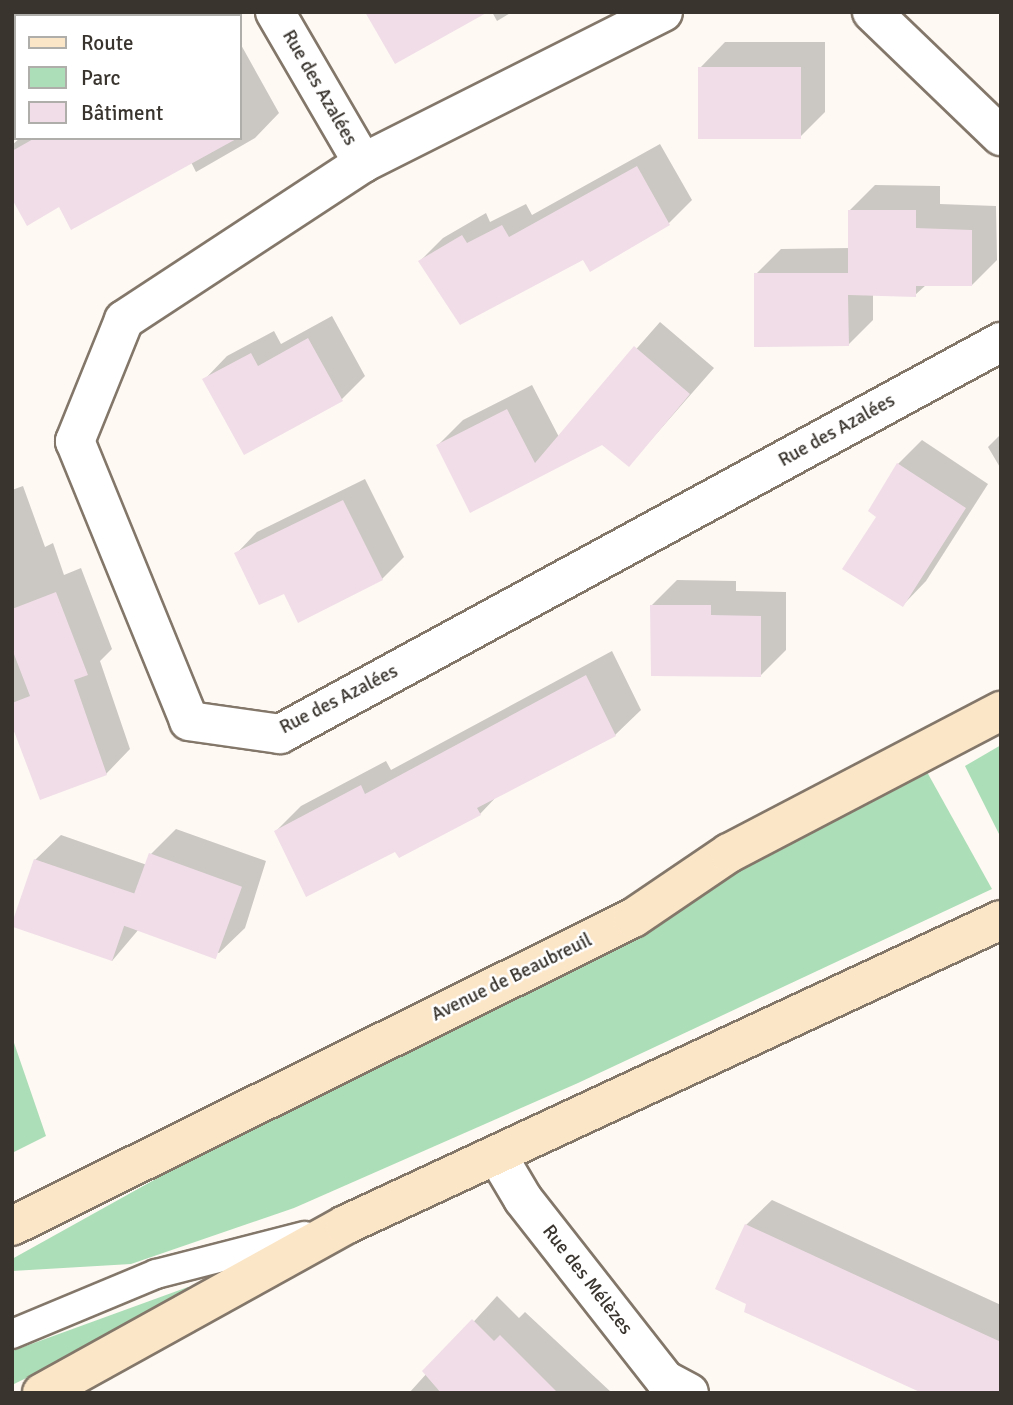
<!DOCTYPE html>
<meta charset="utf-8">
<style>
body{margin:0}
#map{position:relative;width:1013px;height:1405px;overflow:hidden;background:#fef9f3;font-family:Signika,sans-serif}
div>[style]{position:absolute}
.green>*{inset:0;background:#acdeb7}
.shadow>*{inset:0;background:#0003}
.building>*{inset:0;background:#f0dde8;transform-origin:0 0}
.roads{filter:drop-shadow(2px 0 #83776a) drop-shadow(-2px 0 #83776a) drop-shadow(0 2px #83776a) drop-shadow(0 -2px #83776a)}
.lane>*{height:28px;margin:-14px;padding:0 14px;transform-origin:14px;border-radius:14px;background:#fff}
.street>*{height:38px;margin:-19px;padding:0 19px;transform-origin:19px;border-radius:19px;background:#fff}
.secondary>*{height:38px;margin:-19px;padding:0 19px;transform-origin:19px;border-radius:19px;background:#fce6c8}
span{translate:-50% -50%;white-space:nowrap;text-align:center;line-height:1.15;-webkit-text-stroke:5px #fff;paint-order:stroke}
.street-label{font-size:19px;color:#39342e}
.frame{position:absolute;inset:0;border:14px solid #39342e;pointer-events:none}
.legend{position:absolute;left:14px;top:14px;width:228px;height:126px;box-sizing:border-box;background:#fff;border:2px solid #b0aeab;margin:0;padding:9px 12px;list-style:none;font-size:21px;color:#39342e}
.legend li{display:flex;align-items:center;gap:14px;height:35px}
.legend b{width:35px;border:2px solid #b0aeab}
</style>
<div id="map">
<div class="green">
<div style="clip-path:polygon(1001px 745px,1001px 838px,965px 766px)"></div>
<div style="clip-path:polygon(927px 772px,992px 889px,578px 1083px,294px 1208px,131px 1264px,12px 1271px,12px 1259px,361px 1065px)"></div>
<div style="clip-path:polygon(12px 1037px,46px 1136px,12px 1153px)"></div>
<div style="clip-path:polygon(188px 1287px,196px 1295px,12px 1385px,12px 1351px)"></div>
</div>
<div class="shadow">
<div style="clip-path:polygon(223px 12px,225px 16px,213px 16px,219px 12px)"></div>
<div style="clip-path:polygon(492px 12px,512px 12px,497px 21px)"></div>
<div style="clip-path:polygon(725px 42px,825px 42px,825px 112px,800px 137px,700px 68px)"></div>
<div style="clip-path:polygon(240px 43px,279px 113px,255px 138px,196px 172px,191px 162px,60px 205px,12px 196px,12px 145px,20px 138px,240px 138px)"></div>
<div style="clip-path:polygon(660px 144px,692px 200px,669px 223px,590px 270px,583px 257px,420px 261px,443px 238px,486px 213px,490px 222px,526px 204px,532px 215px)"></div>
<div style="clip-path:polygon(875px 185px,940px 186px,940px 204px,996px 206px,997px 260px,972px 285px,926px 285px,915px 295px,873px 294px,873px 320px,848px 345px,756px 274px,781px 249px,850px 248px,850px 210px)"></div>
<div style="clip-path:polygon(332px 316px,365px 376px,342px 399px,204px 380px,227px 356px,274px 331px,281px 344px)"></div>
<div style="clip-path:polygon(660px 322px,714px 368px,629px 465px,602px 442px,471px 510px,438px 445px,463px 420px,532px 385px,559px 437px)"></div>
<div style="clip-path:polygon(1001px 434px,1001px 469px,988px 447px)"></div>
<div style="clip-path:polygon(922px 440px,988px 484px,926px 581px,903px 605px,878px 517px,898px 464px)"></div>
<div style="clip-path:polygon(365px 479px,404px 557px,382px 579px,284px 592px,236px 554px,257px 532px)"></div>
<div style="clip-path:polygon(23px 486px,45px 547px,53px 543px,64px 575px,81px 568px,112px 649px,100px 661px,130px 749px,106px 774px,12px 721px,12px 490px)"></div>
<div style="clip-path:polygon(677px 580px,736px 581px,736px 591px,786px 592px,786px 650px,761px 675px,652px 605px)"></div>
<div style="clip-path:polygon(612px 651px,641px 710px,615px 735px,499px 794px,480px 814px,395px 850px,276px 831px,301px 806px,386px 761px,391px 770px)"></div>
<div style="clip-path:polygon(176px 829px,266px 861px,245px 928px,219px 953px,139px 929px,112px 961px,35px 860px,61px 835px,147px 865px,151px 854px)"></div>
<div style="clip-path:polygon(772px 1200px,1001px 1305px,1001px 1393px,746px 1225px)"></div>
<div style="clip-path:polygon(497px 1296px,519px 1318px,525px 1312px,612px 1393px,409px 1393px)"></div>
</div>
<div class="building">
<div style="clip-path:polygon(365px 12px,488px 12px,395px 64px)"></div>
<div style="left:698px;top:67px;width:103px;height:72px"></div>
<div style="clip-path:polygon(35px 138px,238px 138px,71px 230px,59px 207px,27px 226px,12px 199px,12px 151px)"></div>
<div style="clip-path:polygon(637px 166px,670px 225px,590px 272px,583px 260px,460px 325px,418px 261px,462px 235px,467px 243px,502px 225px,509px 237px)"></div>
<div style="clip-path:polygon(848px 210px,916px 210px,916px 228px,972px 230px,972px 286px,916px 286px,916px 297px,848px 295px,849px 346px,754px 347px,754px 273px,848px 273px,848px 281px)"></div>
<div style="clip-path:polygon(308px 338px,343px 401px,244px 455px,202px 379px,251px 353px,258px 366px)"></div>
<div style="clip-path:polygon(634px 346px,690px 394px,629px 467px,602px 445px,470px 513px,436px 445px,507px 409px,535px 463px)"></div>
<div style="clip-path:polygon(897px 463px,966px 508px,903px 607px,842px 569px,876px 517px,868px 511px)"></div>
<div style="clip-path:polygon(343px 500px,383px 580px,298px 623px,284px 594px,259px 605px,234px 553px)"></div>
<div style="clip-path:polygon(56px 592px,88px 675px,74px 680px,107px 775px,40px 800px,12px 726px,12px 703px,30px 696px,12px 649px,12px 609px)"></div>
<div style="clip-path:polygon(650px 605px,711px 605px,711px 615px,761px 616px,761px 677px,651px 676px)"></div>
<div style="clip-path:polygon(586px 675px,616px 736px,477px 808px,481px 815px,399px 858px,395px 852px,306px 897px,274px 831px,361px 785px,365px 794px)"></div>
<div style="left:149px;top:853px;width:99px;height:77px;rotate:20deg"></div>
<div style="left:34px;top:859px;width:107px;height:71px;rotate:19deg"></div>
<div style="clip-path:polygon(745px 1224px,1001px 1342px,1001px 1393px,922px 1393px,744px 1312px,746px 1304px,715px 1289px)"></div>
<div style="clip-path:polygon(472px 1319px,494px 1341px,500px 1335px,558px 1393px,441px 1393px,422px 1371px)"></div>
</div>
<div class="roads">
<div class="lane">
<div style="left:12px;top:1334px;width:156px;rotate:-22.6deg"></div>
<div style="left:156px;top:1274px;width:153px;rotate:-14.4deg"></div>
</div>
<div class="street">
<div style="left:275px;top:12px;width:175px;rotate:59.8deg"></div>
<div style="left:663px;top:12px;width:336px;rotate:153.3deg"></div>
<div style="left:363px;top:163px;width:286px;rotate:146.7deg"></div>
<div style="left:124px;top:320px;width:131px;rotate:112deg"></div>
<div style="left:75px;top:441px;width:302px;rotate:67.8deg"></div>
<div style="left:189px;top:721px;width:92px;rotate:8.1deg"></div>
<div style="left:280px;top:734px;width:821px;rotate:-28.53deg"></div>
<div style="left:872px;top:12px;width:179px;rotate:43.9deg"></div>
<div style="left:497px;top:1155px;width:51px;rotate:59.4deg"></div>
<div style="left:523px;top:1199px;width:230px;rotate:51.9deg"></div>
<div style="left:665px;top:1380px;width:27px;rotate:28deg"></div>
</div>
<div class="secondary">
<div style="left:12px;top:1226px;width:693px;rotate:-26.38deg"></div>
<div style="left:633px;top:918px;width:116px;rotate:-34.1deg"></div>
<div style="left:729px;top:853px;width:307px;rotate:-27.6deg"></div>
<div style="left:42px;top:1393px;width:346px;rotate:-29deg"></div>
<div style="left:345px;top:1225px;width:723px;rotate:-24.94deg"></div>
</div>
</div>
<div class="street-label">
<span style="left:319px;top:88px;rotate:60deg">Rue des Azalées</span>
<span style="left:837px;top:431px;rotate:-29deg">Rue des Azalées</span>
<span style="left:339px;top:700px;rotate:-27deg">Rue des Azalées</span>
<span style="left:512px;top:978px;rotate:-26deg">Avenue de Beaubreuil</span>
<span style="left:587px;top:1280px;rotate:52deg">Rue des Mélèzes</span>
</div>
<div class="frame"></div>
<ul class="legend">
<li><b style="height:9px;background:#fce6c8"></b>Route</li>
<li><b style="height:19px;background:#acdeb7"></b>Parc</li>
<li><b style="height:19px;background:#f0dde8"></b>Bâtiment</li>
</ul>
</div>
